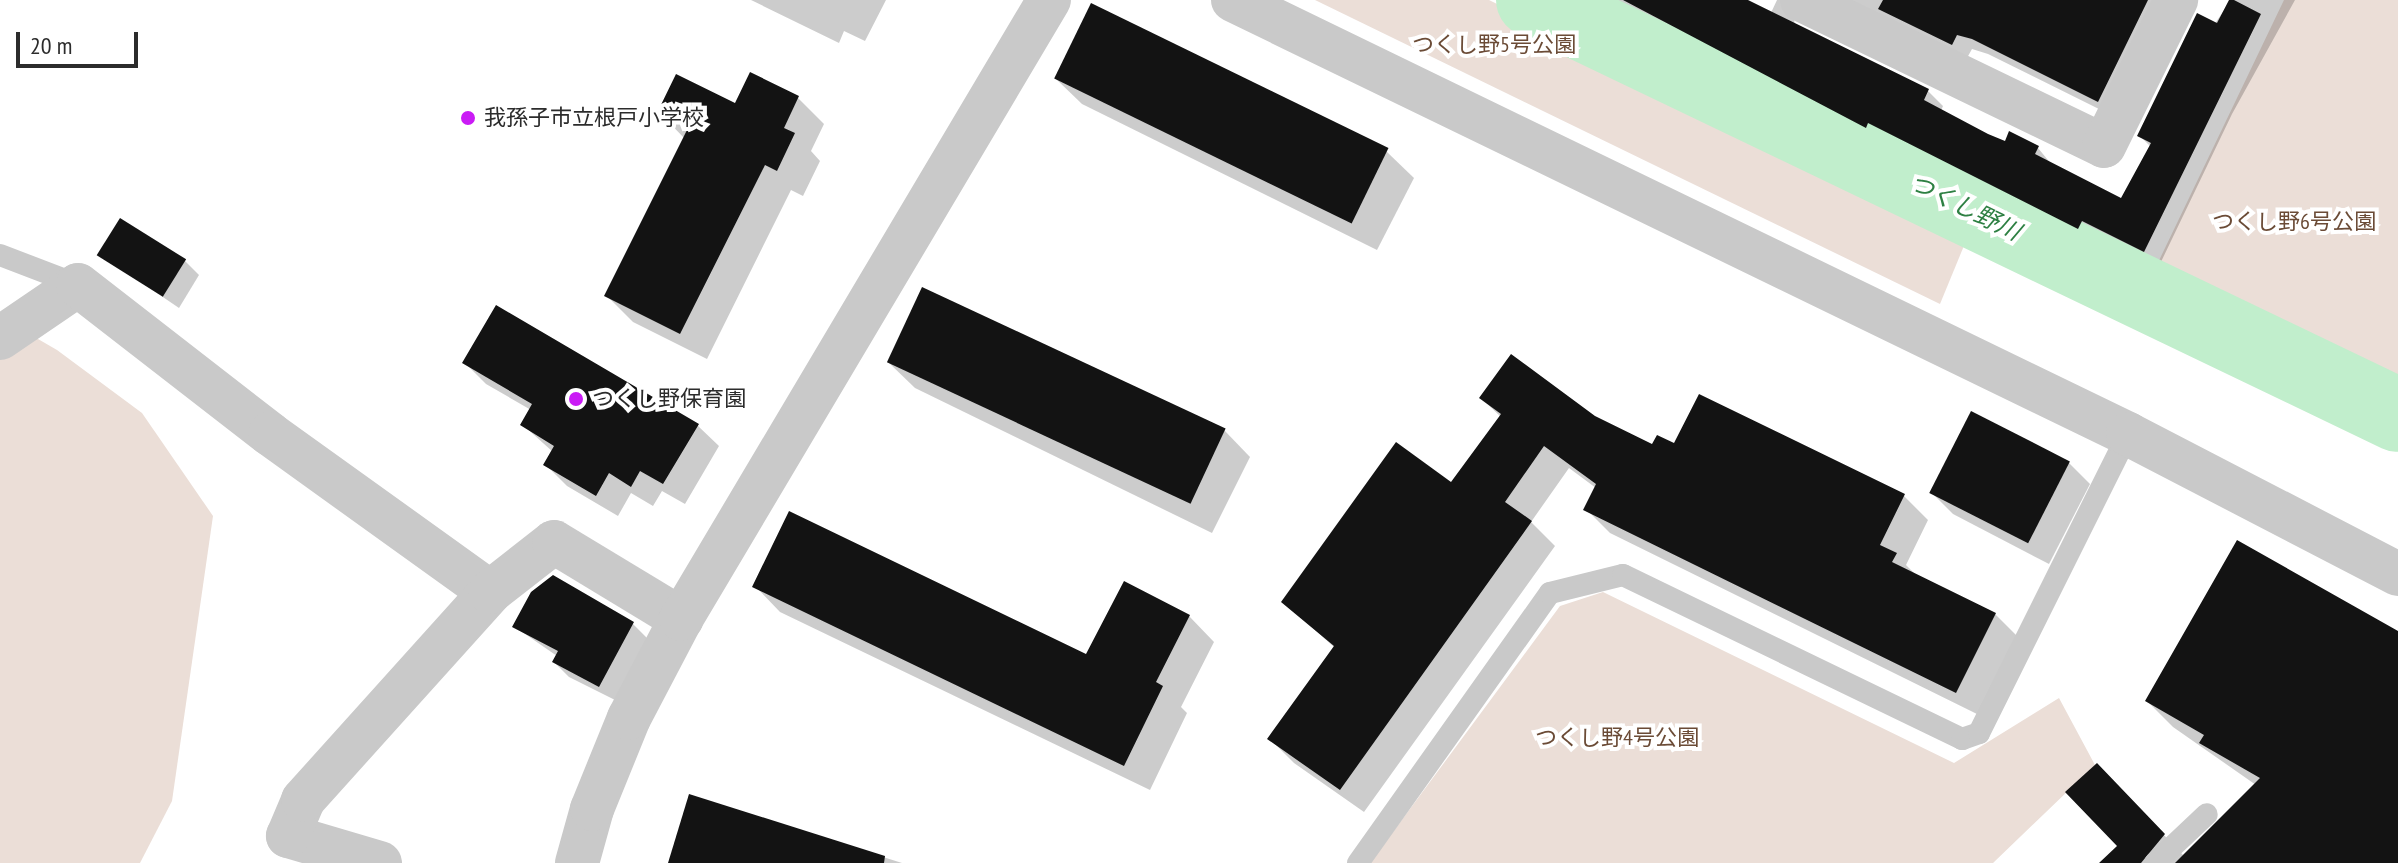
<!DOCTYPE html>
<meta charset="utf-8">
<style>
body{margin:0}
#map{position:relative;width:2398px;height:863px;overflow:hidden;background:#fff;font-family:"PT Sans Narrow","Noto Sans JP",sans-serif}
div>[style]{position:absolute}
.green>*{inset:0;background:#ebded7}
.shadow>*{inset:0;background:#0003}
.river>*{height:74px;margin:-37px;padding:0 37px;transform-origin:37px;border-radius:37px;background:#c1eecc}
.building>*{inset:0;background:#131313;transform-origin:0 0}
.service>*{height:22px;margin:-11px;padding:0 11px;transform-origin:11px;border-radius:11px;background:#c9c9c9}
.minor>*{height:44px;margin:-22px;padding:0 22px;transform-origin:22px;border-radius:22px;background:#c9c9c9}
.tertiary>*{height:44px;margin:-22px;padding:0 22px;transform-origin:22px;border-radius:22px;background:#c9c9c9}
.dots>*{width:22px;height:22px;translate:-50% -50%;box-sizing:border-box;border:4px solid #fff;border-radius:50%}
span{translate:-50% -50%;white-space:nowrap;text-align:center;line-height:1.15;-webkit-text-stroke:8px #fff;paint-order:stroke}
.park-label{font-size:22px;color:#6b4b36}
.poi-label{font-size:22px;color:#2c2c2c}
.left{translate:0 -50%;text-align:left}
.water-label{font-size:24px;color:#2e8043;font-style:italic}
.scale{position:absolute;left:16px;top:32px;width:122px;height:36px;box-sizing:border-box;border:4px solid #2c2c2c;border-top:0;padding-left:10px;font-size:24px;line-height:28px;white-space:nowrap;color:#2c2c2c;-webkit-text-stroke:6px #fff;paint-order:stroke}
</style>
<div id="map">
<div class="green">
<div style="clip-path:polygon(1315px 0,1489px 0,1968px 236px,1940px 304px)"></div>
<div style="clip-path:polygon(2284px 0,2398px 0,2398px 395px,2333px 356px,2154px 271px)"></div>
<div style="clip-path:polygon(0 317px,57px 350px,142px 413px,213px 516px,172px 801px,140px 863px,0 863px)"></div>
<div style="clip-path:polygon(1603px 592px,1954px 763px,2059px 698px,2095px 765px,1993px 863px,1370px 863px,1560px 606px)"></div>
</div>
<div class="shadow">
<div style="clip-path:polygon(751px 0,886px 0,865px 41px,844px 31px,839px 43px)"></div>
<div style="clip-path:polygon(1606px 0,1734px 0,1769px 17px,1777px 0,1783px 0,1793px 10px,1795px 27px,1928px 91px,1943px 106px,1941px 111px,2006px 143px,2038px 148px,2052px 165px,2122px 200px,2151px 147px,2139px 135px,2231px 0,2295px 0,2232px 114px,2159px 266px,2098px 234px,2093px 242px,1884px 137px,1881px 142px)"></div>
<div style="clip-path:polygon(1847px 0,2173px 0,2113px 116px,1988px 54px,1972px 49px,1967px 58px)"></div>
<div style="clip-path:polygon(1092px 6px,1387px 152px,1414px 178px,1377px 250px,1082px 104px,1055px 78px)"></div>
<div style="clip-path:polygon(798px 98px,824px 124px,811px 151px,820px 161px,803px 196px,791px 190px,707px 359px,633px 322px,607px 296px,685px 139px,659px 112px)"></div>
<div style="clip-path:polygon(101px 255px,184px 260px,199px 275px,179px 308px)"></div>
<div style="clip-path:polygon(888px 362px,1224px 430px,1250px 457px,1212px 533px,915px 388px)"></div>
<div style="clip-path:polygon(465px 363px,697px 425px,719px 446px,685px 504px,662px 491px,653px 506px,631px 493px,618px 516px,567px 486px,545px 464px,553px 452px,523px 425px,531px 410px,486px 384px)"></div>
<div style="clip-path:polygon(1481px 398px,1594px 417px,1653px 446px,1675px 446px,1904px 496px,1928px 520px,1906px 565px,1917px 576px,1995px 614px,2019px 638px,1981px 716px,1610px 533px,1586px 509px,1596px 488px,1569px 468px,1531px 522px,1555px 546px,1364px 812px,1294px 763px,1270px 739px,1335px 648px,1284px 602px,1452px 484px,1501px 417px)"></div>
<div style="clip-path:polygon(2069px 463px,2090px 484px,2049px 564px,1953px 514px,1931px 492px)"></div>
<div style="clip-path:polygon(755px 586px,1087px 657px,1189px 616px,1214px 642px,1181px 707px,1187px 713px,1150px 790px,780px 612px)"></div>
<div style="clip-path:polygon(632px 623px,647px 638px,615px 700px,569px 677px,554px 662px,557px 656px,515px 627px)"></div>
<div style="clip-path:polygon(2398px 633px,2398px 863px,2102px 863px,2120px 846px,2122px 791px,2183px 855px,2256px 785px,2173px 727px,2147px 701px)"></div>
<div style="clip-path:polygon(691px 796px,902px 863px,670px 863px)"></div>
</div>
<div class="river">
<div style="left:1533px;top:0;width:959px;rotate:25.63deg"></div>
</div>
<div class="building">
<div style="clip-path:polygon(1623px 0,1748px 0,1929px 89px,1924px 100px,1988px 134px,2005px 141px,2009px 131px,2039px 146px,2035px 154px,2121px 198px,2151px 143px,2137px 136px,2197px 13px,2217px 23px,2229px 0,2234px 0,2261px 14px,2144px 252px,2082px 221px,2078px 229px,1868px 123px,1866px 128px)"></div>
<div style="clip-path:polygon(1883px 0,2148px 0,2098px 102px,1972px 39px,1957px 35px,1952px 45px,1878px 9px)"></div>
<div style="left:1091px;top:3px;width:331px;height:84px;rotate:26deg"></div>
<div style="clip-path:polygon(750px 72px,799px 96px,784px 128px,795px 133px,777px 171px,765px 165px,680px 334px,604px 296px,688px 128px,657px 113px,676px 74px,735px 103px)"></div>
<div style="left:120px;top:218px;width:78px;height:44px;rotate:32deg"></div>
<div style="left:922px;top:287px;width:335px;height:83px;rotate:25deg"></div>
<div style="clip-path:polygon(496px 305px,699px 424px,663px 484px,640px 471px,631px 487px,609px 473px,596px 496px,543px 465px,554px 446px,520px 425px,532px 404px,462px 363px)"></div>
<div style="clip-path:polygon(1511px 354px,1595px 416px,1652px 444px,1657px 435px,1674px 443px,1699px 394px,1905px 494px,1880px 545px,1897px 553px,1892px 562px,1996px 613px,1956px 693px,1583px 510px,1596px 484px,1544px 446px,1505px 502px,1532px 521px,1340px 790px,1267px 739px,1334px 646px,1281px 602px,1396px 442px,1451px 482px,1501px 414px,1479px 398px)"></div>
<div style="left:1971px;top:411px;width:111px;height:92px;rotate:27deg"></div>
<div style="clip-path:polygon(789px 511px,1086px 654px,1124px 581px,1190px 615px,1156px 682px,1163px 686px,1124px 766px,752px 587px)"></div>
<div style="clip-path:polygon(2237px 540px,2398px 631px,2398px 863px,2175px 863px,2260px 778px,2199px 743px,2204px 735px,2145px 701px)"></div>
<div style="clip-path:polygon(553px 575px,634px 622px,599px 687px,552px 662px,558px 651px,512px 627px,531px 592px)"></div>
<div style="clip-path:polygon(2097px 763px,2165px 834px,2141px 863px,2099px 863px,2117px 846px,2065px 792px)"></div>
<div style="clip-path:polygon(689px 794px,885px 856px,884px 863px,668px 863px)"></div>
</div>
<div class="service">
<div style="left:0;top:255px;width:84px;rotate:21deg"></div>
<div style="left:1358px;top:863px;width:331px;rotate:-54.6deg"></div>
<div style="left:1550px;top:593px;width:75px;rotate:-13.9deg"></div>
<div style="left:1623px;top:575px;width:377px;rotate:25.8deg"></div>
<div style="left:1962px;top:739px;width:18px;rotate:-19deg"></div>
<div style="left:1979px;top:733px;width:334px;rotate:-63.5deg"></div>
<div style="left:2155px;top:863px;width:71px;rotate:-43.3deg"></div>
</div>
<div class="minor">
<div style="left:1802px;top:0;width:335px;rotate:25.8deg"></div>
<div style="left:2104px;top:146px;width:163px;rotate:-63.7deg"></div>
<div style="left:0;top:338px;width:94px;rotate:-34.2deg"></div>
<div style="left:78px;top:285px;width:243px;rotate:37.8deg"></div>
<div style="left:270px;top:434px;width:271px;rotate:35.7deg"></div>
<div style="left:380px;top:863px;width:96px;rotate:-163.6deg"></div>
<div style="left:288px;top:836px;width:39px;rotate:-67deg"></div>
<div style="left:303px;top:800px;width:280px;rotate:-48deg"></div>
<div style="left:490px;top:592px;width:81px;rotate:-38deg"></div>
<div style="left:554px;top:542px;width:149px;rotate:31.2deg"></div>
</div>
<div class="tertiary">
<div style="left:1233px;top:0;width:995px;rotate:25.87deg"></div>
<div style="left:2128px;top:434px;width:304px;rotate:27.4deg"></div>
<div style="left:577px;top:863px;width:56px;rotate:-74.5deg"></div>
<div style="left:592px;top:809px;width:98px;rotate:-67.9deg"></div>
<div style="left:629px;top:718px;width:112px;rotate:-62.3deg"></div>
<div style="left:681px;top:619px;width:720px;rotate:-59.27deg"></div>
</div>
<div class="dots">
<div style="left:468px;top:118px;background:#ca1bf5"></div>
<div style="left:576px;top:399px;background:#ca1bf5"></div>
</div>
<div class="park-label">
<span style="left:1494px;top:45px">つくし野5号公園</span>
<span style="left:2294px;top:222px">つくし野6号公園</span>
<span style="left:1617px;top:738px">つくし野4号公園</span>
</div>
<div class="poi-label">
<span class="left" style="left:484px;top:118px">我孫子市立根戸小学校</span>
<span class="left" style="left:592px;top:399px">つくし野保育園</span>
</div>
<div class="water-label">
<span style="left:1965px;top:207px;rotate:26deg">つくし野川</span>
</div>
<div class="scale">20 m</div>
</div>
